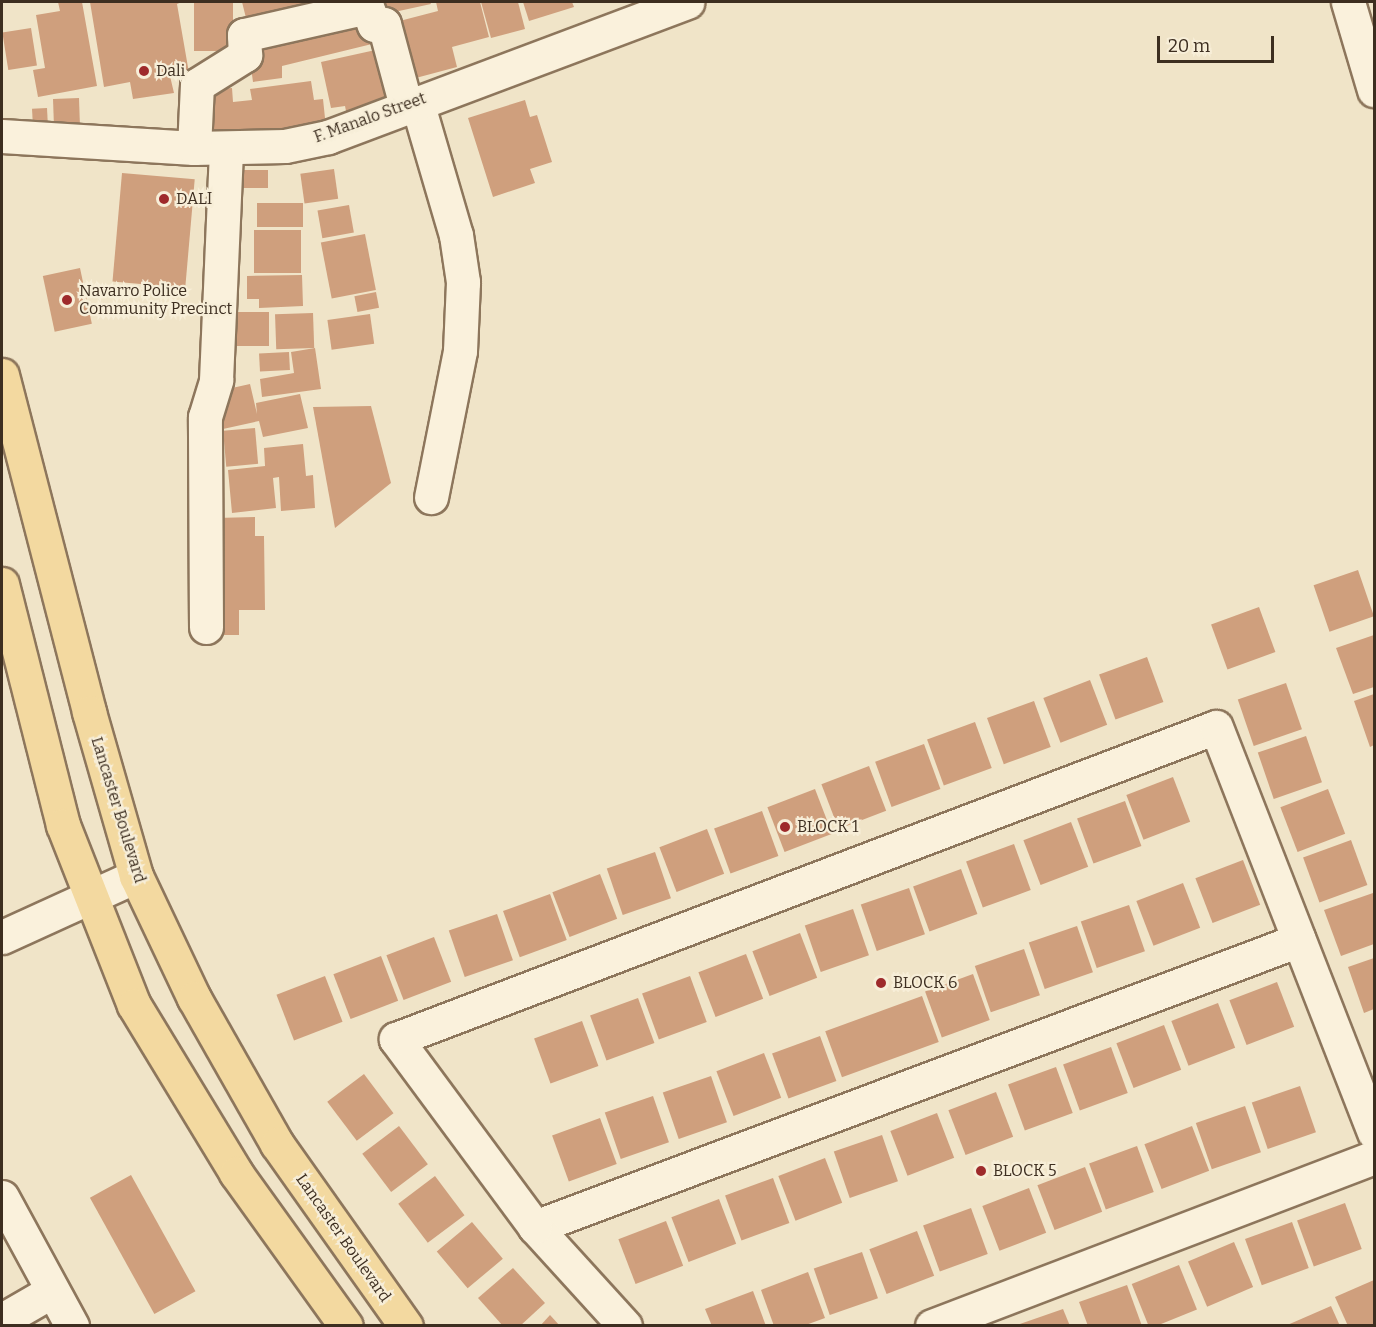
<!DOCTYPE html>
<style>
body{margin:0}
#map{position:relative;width:1376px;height:1327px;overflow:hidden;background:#f0e4c8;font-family:Bitter,serif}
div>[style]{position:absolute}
.building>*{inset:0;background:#cf9f7d;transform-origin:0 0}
.roads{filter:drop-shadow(2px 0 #8d765c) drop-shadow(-2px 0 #8d765c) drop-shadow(0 2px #8d765c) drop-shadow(0 -2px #8d765c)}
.minor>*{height:33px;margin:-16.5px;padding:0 16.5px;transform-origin:16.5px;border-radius:16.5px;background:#faf1dc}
.major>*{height:33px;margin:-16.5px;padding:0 16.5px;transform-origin:16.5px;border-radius:16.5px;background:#f3d9a0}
.dots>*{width:16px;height:16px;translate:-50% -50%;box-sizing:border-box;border:3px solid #f7eed8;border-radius:50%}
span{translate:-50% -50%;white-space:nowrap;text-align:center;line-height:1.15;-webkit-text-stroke:4.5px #f7eed8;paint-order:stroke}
.poi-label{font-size:16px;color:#3d2e20}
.left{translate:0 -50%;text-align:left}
.street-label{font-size:16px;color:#3d2e20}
.frame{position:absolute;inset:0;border:3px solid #3d2e20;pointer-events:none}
.scale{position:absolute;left:1157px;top:36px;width:117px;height:27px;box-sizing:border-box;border:3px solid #3d2e20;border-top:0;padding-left:8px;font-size:18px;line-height:21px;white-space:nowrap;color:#3d2e20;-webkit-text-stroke:4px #f7eed8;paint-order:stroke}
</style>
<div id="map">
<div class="building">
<div style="clip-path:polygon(58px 2px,82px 2px,97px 86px,38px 97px,33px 70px,45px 68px,36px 15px,60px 11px)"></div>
<div style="clip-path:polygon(90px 2px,182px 2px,177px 4px,189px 73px,170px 76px,174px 93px,133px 99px,130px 82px,104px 87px)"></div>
<div style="left:194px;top:2px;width:39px;height:49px"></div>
<div style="clip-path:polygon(242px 2px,337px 2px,247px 22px)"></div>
<div style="clip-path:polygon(372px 2px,430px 2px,431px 4px,376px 16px)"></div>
<div style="clip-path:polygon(436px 2px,480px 2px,489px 37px,452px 47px,457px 67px,412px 79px,388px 24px,438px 11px)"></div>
<div style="clip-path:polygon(481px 2px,518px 2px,525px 29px,491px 38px)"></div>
<div style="clip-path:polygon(523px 2px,572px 2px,574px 7px,529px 21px)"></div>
<div style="clip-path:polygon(364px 12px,372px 44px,282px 66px,282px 78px,253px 82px,247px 38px)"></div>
<div style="left:31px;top:28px;width:38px;height:29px;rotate:81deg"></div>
<div style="clip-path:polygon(380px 49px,392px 107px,347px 116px,345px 106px,331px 108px,321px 62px)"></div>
<div style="clip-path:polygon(311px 81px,314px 100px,323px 99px,325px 118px,338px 117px,340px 126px,211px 142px,206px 90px,232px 88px,233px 102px,252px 100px,250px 89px)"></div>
<div style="left:79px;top:98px;width:29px;height:26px;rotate:88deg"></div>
<div style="clip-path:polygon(525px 100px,530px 117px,537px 115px,552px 162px,530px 169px,535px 183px,493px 197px,468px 118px)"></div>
<div style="left:47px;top:108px;width:18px;height:15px;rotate:87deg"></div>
<div style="left:334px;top:169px;width:30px;height:34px;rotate:82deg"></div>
<div style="left:235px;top:170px;width:33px;height:18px"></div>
<div style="left:122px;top:173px;width:73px;height:109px;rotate:5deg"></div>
<div style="left:257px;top:203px;width:46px;height:24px"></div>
<div style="left:349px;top:205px;width:28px;height:32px;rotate:80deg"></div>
<div style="left:254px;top:230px;width:47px;height:43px"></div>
<div style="left:365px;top:234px;width:57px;height:45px;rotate:79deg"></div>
<div style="left:80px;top:268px;width:57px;height:38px;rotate:78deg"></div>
<div style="clip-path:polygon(302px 275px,303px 306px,259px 308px,259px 299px,247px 299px,247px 276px)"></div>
<div style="left:376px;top:292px;width:16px;height:22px;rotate:79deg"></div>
<div style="left:231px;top:312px;width:38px;height:34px"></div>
<div style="left:313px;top:313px;width:35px;height:38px;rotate:88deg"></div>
<div style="left:370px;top:314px;width:30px;height:43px;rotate:82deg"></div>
<div style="clip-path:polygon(315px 348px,321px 389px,262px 397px,260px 379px,294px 373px,291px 352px)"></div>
<div style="left:289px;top:352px;width:18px;height:30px;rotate:87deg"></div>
<div style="clip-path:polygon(250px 384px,257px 414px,256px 403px,300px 394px,308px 428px,263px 437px,259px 421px,223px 429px,214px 392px)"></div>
<div style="clip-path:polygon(371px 406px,391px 483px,335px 528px,313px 407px)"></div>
<div style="left:255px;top:428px;width:36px;height:32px;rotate:85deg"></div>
<div style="clip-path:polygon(303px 444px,306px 476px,313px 475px,315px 508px,281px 511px,279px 477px,273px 478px,276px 508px,232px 513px,228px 470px,265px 466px,264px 448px)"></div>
<div style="clip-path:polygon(255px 517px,255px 536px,264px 536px,265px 610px,239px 610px,239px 635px,216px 635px,216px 518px)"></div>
<div style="left:1358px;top:570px;width:49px;height:47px;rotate:71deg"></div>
<div style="left:1259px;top:607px;width:48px;height:51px;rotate:70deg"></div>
<div style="clip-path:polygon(1374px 635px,1374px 687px,1353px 694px,1336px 648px)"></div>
<div style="left:1147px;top:657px;width:48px;height:51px;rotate:70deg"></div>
<div style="left:1090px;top:680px;width:48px;height:50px;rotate:69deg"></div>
<div style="left:1286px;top:683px;width:49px;height:51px;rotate:71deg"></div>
<div style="clip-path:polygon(1374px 694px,1374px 745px,1370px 747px,1354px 701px)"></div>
<div style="left:1034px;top:701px;width:49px;height:50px;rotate:70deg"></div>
<div style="left:975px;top:722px;width:49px;height:51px;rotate:70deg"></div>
<div style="left:1306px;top:736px;width:49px;height:51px;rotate:71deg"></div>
<div style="left:924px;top:744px;width:48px;height:52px;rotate:70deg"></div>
<div style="left:869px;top:766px;width:48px;height:51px;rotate:69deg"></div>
<div style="left:1173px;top:777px;width:48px;height:50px;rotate:69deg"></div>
<div style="left:815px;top:789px;width:48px;height:51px;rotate:69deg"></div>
<div style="left:1328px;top:789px;width:48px;height:51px;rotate:69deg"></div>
<div style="left:1125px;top:801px;width:48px;height:51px;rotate:70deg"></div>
<div style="left:762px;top:811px;width:48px;height:51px;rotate:70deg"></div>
<div style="left:1071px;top:822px;width:48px;height:51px;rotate:69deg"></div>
<div style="left:707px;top:829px;width:48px;height:51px;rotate:69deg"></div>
<div style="left:1351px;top:840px;width:48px;height:51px;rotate:70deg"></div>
<div style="left:1014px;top:844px;width:49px;height:51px;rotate:70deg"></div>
<div style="left:655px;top:852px;width:49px;height:51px;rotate:71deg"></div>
<div style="left:1243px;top:860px;width:48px;height:51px;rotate:69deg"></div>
<div style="left:961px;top:869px;width:48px;height:51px;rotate:70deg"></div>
<div style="left:600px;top:874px;width:48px;height:51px;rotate:69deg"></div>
<div style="left:1183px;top:883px;width:48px;height:50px;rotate:69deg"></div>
<div style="left:909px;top:888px;width:49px;height:51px;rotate:71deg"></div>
<div style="clip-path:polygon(1373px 893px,1374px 944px,1341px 956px,1324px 910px)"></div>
<div style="left:550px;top:894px;width:49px;height:50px;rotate:70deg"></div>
<div style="left:1129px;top:905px;width:49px;height:51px;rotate:71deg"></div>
<div style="left:853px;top:909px;width:49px;height:51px;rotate:71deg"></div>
<div style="left:497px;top:914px;width:49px;height:51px;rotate:71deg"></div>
<div style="left:1077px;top:926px;width:49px;height:51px;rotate:71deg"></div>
<div style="left:800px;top:933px;width:48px;height:51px;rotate:69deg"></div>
<div style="left:434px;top:937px;width:48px;height:51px;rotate:69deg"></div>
<div style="left:1024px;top:949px;width:49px;height:52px;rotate:71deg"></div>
<div style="left:746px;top:954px;width:48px;height:51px;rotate:69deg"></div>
<div style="left:381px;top:956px;width:48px;height:51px;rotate:69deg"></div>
<div style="clip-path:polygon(1374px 958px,1374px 1009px,1364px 1013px,1348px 967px)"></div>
<div style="left:973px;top:974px;width:49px;height:51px;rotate:70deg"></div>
<div style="left:325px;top:976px;width:49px;height:52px;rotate:69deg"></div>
<div style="left:690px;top:976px;width:49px;height:51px;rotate:70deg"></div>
<div style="left:1277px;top:982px;width:48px;height:51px;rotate:69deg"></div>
<div style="left:922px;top:996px;width:49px;height:103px;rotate:70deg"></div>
<div style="left:638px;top:998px;width:48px;height:51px;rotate:70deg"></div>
<div style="left:1218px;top:1003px;width:48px;height:50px;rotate:69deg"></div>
<div style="left:582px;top:1021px;width:48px;height:51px;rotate:70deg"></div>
<div style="left:1164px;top:1025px;width:48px;height:51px;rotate:69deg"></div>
<div style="left:820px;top:1036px;width:48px;height:51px;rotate:70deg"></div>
<div style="left:1111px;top:1047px;width:49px;height:51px;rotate:70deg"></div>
<div style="left:764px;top:1053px;width:48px;height:51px;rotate:69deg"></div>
<div style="left:1056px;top:1067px;width:49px;height:51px;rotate:70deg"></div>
<div style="left:364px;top:1074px;width:49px;height:46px;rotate:53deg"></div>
<div style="left:711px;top:1076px;width:49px;height:51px;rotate:71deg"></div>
<div style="left:1300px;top:1086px;width:49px;height:51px;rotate:71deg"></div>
<div style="left:996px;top:1092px;width:48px;height:51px;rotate:69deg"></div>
<div style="left:653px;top:1096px;width:49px;height:51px;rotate:71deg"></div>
<div style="left:1245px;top:1106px;width:49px;height:52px;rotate:71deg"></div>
<div style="left:937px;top:1113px;width:48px;height:50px;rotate:69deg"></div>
<div style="left:600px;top:1118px;width:49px;height:51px;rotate:70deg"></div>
<div style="left:399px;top:1126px;width:48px;height:46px;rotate:53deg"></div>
<div style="left:1192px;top:1126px;width:48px;height:51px;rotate:69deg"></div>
<div style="left:882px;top:1135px;width:49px;height:51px;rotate:71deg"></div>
<div style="left:1137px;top:1146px;width:49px;height:51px;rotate:70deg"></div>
<div style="left:825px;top:1158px;width:48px;height:50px;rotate:69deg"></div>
<div style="left:1085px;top:1167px;width:48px;height:51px;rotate:69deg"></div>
<div style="left:131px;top:1175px;width:133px;height:47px;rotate:61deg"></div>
<div style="left:435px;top:1176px;width:49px;height:46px;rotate:53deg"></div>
<div style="left:773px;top:1178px;width:48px;height:51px;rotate:70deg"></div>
<div style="left:1029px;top:1188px;width:48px;height:50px;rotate:69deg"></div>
<div style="left:719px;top:1199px;width:48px;height:51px;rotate:69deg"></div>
<div style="left:1345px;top:1203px;width:49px;height:51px;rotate:70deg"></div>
<div style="left:971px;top:1208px;width:49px;height:51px;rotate:70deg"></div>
<div style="left:666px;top:1221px;width:48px;height:51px;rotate:69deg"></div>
<div style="left:472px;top:1222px;width:48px;height:46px;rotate:50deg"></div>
<div style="left:1292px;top:1222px;width:49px;height:50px;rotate:70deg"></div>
<div style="left:917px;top:1231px;width:48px;height:51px;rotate:69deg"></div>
<div style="left:1234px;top:1242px;width:49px;height:50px;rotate:67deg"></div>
<div style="left:862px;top:1252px;width:49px;height:51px;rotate:71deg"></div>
<div style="left:1179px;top:1265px;width:48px;height:51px;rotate:68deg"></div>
<div style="clip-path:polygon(513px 1268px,545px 1303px,520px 1326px,503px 1326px,478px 1298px)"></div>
<div style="clip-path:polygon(808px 1272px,825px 1318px,803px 1326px,774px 1326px,761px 1290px)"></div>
<div style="clip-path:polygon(1374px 1280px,1374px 1326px,1348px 1326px,1335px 1297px)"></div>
<div style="clip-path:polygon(1127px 1285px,1142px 1326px,1088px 1326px,1079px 1302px)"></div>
<div style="clip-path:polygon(753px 1291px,766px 1326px,712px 1326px,705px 1309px)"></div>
<div style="clip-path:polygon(1331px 1306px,1340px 1326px,1285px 1326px)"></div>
<div style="clip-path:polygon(1063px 1309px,1070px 1326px,1017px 1326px,1017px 1325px)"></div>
<div style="clip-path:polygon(550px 1315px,560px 1326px,540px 1326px)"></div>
</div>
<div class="roads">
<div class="minor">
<div style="left:1348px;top:2px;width:92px;rotate:73.5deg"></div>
<div style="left:417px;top:102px;width:139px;rotate:73.7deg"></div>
<div style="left:456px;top:235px;width:48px;rotate:81.5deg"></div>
<div style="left:463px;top:282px;width:69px;rotate:92.5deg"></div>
<div style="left:460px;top:351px;width:149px;rotate:101.2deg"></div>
<div style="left:2px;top:136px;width:192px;rotate:3.6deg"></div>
<div style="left:194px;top:148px;width:91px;rotate:-1.3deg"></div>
<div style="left:285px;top:146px;width:44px;rotate:-11.8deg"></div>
<div style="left:328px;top:137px;width:384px;rotate:-20.6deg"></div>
<div style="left:194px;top:148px;width:63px;rotate:-87.3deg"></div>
<div style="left:197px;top:85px;width:57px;rotate:-32deg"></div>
<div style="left:245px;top:55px;width:20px;rotate:-93deg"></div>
<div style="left:244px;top:35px;width:126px;rotate:-12.8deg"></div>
<div style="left:367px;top:7px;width:19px;rotate:69deg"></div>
<div style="left:374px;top:25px;width:10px;rotate:-6deg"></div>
<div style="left:384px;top:24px;width:85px;rotate:75deg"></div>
<div style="left:206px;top:627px;width:210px;rotate:-90.3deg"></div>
<div style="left:205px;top:417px;width:39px;rotate:-73deg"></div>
<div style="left:216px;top:380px;width:232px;rotate:-87.5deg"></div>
<div style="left:2px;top:937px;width:147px;rotate:-24.5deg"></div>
<div style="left:2px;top:1197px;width:147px;rotate:61.5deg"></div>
<div style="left:535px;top:1227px;width:816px;rotate:-20.59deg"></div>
<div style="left:2px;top:1320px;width:58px;rotate:-30.1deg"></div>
<div style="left:625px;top:1326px;width:134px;rotate:-132.3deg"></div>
<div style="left:535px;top:1227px;width:234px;rotate:-126.5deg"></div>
<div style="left:396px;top:1039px;width:877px;rotate:-20.83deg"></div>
<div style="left:1216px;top:727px;width:435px;rotate:68.7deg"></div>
<div style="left:932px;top:1326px;width:473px;rotate:-20.9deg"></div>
</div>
<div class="major">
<div style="left:2px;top:375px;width:348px;rotate:75.5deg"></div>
<div style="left:89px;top:712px;width:171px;rotate:74deg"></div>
<div style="left:136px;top:876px;width:135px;rotate:64.6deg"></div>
<div style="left:194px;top:998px;width:168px;rotate:60.4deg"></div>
<div style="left:277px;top:1144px;width:223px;rotate:54.7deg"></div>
<div style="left:2px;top:584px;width:249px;rotate:75.8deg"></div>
<div style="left:63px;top:825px;width:193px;rotate:68.5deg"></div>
<div style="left:134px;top:1005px;width:197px;rotate:58.7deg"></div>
<div style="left:236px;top:1173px;width:188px;rotate:54.3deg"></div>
</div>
</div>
<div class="dots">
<div style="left:144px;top:71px;background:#9e2a2b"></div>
<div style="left:164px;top:199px;background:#9e2a2b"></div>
<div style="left:67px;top:300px;background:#9e2a2b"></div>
<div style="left:785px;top:827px;background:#9e2a2b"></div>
<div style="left:881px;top:983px;background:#9e2a2b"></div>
<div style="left:981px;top:1171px;background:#9e2a2b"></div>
</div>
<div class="poi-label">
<span class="left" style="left:156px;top:71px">Dali</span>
<span class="left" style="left:176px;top:199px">DALI</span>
<span class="left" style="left:79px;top:300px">Navarro Police<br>Community Precinct</span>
<span class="left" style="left:797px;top:827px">BLOCK 1</span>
<span class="left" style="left:893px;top:983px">BLOCK 6</span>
<span class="left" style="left:993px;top:1171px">BLOCK 5</span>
</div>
<div class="street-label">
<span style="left:370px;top:118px;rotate:-20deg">F. Manalo Street</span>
<span style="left:118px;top:810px;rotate:73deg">Lancaster Boulevard</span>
<span style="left:343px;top:1238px;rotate:55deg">Lancaster Boulevard</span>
</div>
<div class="frame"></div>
<div class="scale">20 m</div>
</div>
